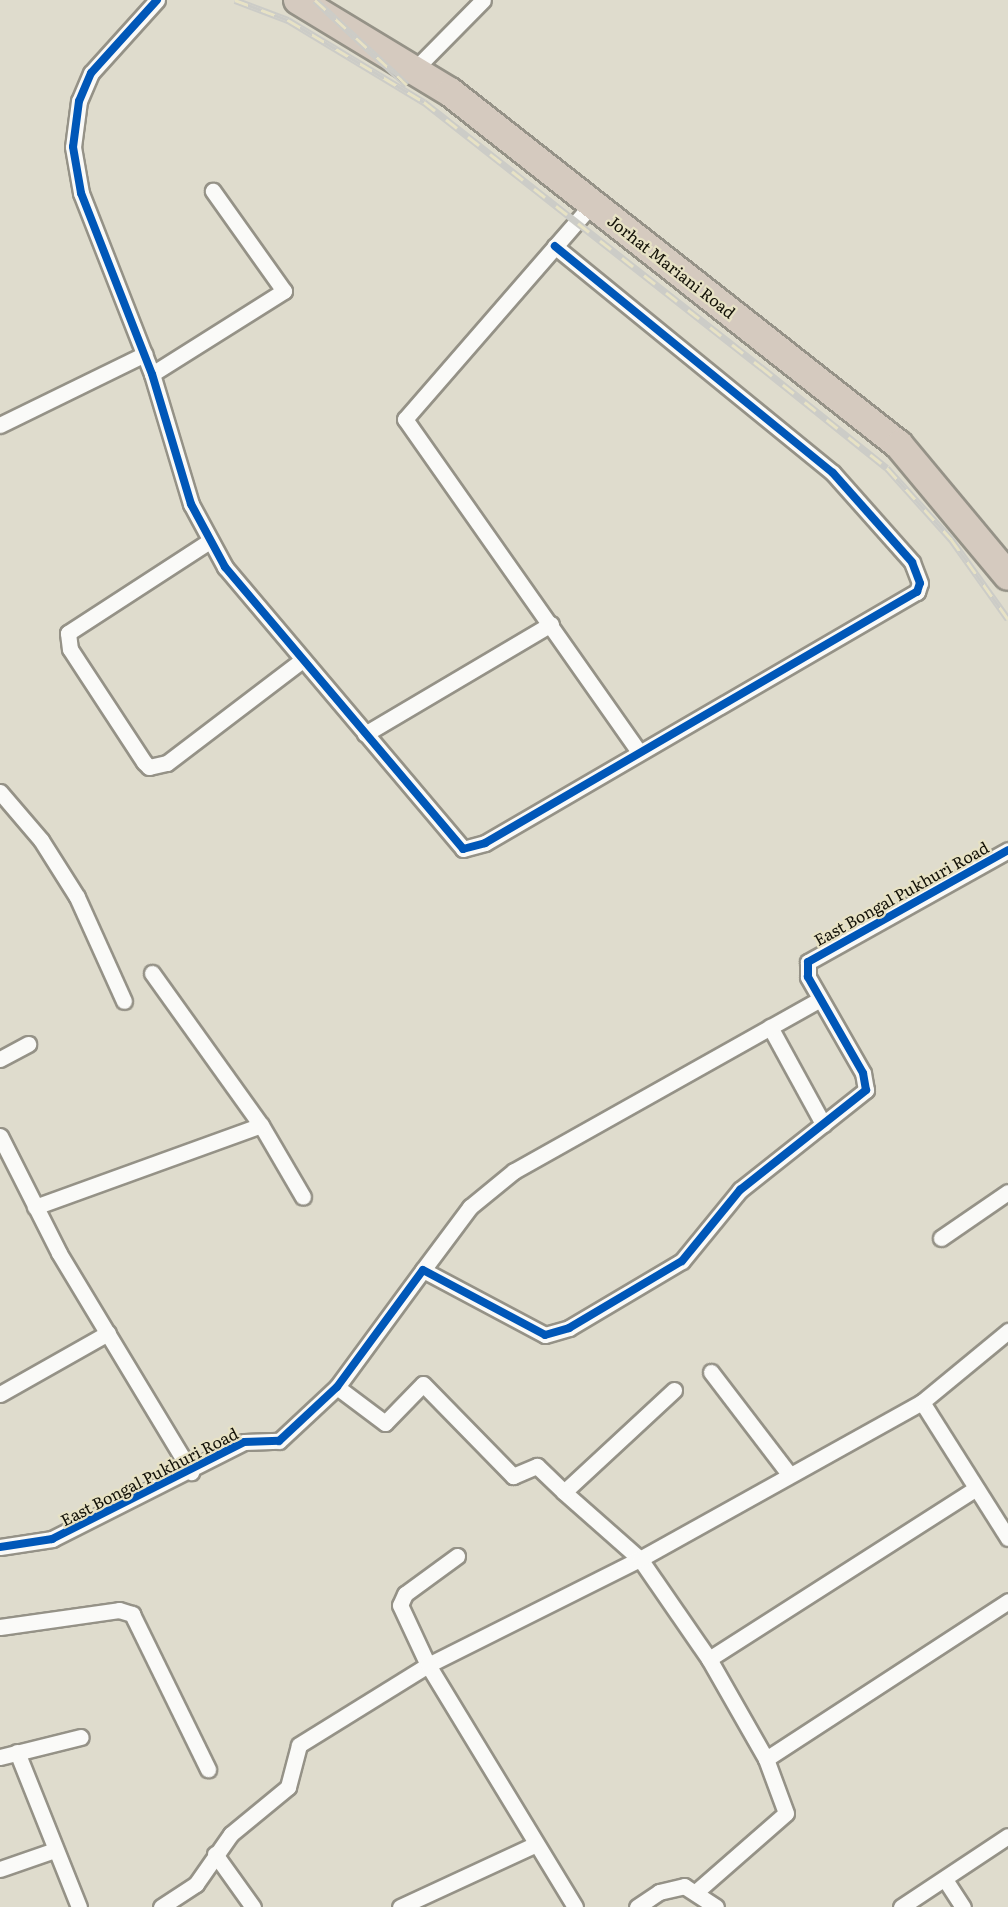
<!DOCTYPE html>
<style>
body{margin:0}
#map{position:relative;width:1008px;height:1907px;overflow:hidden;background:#dfdccd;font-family:Literata,serif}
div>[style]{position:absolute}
.roads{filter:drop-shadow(2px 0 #959287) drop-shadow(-2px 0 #959287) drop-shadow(0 2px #959287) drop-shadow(0 -2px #959287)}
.street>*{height:15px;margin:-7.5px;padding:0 7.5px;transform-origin:7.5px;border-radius:7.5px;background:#fafaf8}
.highway>*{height:28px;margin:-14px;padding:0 14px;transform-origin:14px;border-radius:14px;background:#d5cabf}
.rail>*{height:7px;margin-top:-3.5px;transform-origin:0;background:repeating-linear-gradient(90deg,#e7e2c5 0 14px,#ccccc7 0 28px);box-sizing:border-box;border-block:2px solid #ccccc7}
.cycleway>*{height:8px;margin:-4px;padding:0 4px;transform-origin:4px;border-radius:4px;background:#0057b8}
span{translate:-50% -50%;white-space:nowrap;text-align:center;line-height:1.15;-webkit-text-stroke:4.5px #e7e2c5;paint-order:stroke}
.street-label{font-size:16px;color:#131107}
</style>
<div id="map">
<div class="roads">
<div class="street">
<div style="left:157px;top:0;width:98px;rotate:132.1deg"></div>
<div style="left:91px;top:73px;width:30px;rotate:113deg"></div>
<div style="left:79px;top:101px;width:46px;rotate:97.4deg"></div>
<div style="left:73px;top:147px;width:47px;rotate:80.1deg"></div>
<div style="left:81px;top:193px;width:194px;rotate:68.6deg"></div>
<div style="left:152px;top:374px;width:136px;rotate:73.3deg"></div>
<div style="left:191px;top:504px;width:72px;rotate:61.6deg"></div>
<div style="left:225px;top:567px;width:369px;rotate:49.8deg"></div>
<div style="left:463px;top:849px;width:23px;rotate:-15deg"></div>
<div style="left:485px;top:843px;width:500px;rotate:-30.2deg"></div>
<div style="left:917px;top:592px;width:9px;rotate:-72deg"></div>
<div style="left:920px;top:583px;width:22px;rotate:-111deg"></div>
<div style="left:912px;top:562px;width:119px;rotate:-131.6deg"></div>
<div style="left:833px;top:473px;width:359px;rotate:-140.8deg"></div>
<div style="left:414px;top:70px;width:98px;rotate:-45.4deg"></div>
<div style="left:592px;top:204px;width:285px;rotate:131deg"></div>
<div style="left:405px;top:419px;width:407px;rotate:54.9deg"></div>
<div style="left:152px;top:374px;width:156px;rotate:-32.2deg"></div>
<div style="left:284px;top:291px;width:123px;rotate:-125.4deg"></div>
<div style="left:0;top:425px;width:161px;rotate:-26.1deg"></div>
<div style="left:208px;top:542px;width:167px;rotate:147deg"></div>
<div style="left:68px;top:633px;width:16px;rotate:83deg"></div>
<div style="left:70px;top:649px;width:135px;rotate:56.8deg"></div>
<div style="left:144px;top:762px;width:7px;rotate:45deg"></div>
<div style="left:149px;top:767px;width:18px;rotate:-13deg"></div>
<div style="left:167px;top:763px;width:168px;rotate:-37.3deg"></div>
<div style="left:365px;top:734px;width:216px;rotate:-30.6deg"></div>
<div style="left:0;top:792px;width:63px;rotate:49.5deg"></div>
<div style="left:41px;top:840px;width:67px;rotate:57.7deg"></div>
<div style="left:77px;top:897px;width:114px;rotate:65.7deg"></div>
<div style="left:152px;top:973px;width:187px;rotate:54.4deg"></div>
<div style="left:261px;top:1125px;width:83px;rotate:59.7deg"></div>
<div style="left:770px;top:1027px;width:111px;rotate:61.3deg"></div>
<div style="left:0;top:1059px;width:32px;rotate:-28deg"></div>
<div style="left:0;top:1136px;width:131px;rotate:63.2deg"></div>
<div style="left:59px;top:1253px;width:256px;rotate:58.9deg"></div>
<div style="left:35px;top:1207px;width:240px;rotate:-19.9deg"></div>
<div style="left:941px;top:1238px;width:81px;rotate:-34.5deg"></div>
<div style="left:423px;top:1270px;width:79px;rotate:-53.3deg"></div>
<div style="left:470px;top:1207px;width:57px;rotate:-39.3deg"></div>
<div style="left:514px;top:1171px;width:351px;rotate:-29.3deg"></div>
<div style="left:711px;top:1372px;width:128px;rotate:52.6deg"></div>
<div style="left:337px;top:1387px;width:60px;rotate:36.9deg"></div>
<div style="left:385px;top:1423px;width:54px;rotate:-45.7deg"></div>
<div style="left:423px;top:1384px;width:129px;rotate:45.6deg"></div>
<div style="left:513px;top:1476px;width:26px;rotate:-23deg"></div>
<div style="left:537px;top:1466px;width:37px;rotate:44deg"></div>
<div style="left:564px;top:1492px;width:150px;rotate:-42.8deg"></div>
<div style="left:0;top:1394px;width:124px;rotate:-29.5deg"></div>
<div style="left:922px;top:1402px;width:161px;rotate:57.7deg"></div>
<div style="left:564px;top:1492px;width:101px;rotate:41.4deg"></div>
<div style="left:640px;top:1559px;width:121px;rotate:55.4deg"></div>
<div style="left:709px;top:1659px;width:115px;rotate:60.3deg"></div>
<div style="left:0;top:1547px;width:53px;rotate:-8.7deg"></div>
<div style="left:52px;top:1539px;width:215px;rotate:-26.8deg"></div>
<div style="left:244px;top:1442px;width:35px;rotate:-2deg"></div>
<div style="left:279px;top:1441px;width:79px;rotate:-43deg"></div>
<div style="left:337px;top:1387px;width:145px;rotate:-53.7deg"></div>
<div style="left:423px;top:1270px;width:138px;rotate:28deg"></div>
<div style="left:545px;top:1335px;width:25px;rotate:-16deg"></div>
<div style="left:569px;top:1328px;width:131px;rotate:-30.7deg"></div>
<div style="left:682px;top:1261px;width:92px;rotate:-50.8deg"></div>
<div style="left:740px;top:1190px;width:161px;rotate:-38.4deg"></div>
<div style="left:866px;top:1090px;width:17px;rotate:-100deg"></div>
<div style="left:863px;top:1073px;width:111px;rotate:-119.8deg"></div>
<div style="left:808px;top:977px;width:15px;rotate:-90deg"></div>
<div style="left:808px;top:962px;width:229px;rotate:-29.2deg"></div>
<div style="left:457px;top:1556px;width:64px;rotate:143.8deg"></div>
<div style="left:405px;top:1594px;width:12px;rotate:114deg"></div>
<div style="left:400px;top:1605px;width:66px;rotate:65deg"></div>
<div style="left:428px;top:1665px;width:283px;rotate:58.7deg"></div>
<div style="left:0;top:1627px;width:120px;rotate:-8.1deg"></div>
<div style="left:119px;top:1610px;width:14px;rotate:17deg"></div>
<div style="left:132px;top:1614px;width:173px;rotate:63.9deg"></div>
<div style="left:709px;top:1659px;width:317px;rotate:-32.6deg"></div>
<div style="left:17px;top:1752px;width:167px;rotate:68.2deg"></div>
<div style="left:0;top:1757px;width:83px;rotate:-13.9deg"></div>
<div style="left:215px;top:1854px;width:65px;rotate:54.4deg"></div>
<div style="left:0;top:1869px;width:58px;rotate:-19.1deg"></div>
<div style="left:946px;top:1881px;width:31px;rotate:57deg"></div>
<div style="left:697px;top:1891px;width:118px;rotate:-41.2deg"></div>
<div style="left:786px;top:1813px;width:58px;rotate:-110.3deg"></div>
<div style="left:766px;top:1759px;width:289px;rotate:-33.1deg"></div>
<div style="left:161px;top:1907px;width:42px;rotate:-33.3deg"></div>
<div style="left:196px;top:1884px;width:61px;rotate:-55deg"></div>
<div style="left:231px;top:1834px;width:74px;rotate:-39.5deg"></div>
<div style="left:288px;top:1787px;width:43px;rotate:-75.3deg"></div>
<div style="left:299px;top:1745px;width:152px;rotate:-31.8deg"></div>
<div style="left:428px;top:1665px;width:237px;rotate:-26.6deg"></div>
<div style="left:640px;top:1559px;width:323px;rotate:-29.1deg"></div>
<div style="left:922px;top:1402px;width:112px;rotate:-39.5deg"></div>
<div style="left:400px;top:1907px;width:148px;rotate:-24.8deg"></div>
<div style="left:637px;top:1907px;width:27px;rotate:-34deg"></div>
<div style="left:659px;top:1892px;width:26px;rotate:-13deg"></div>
<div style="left:684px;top:1886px;width:38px;rotate:33deg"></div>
<div style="left:901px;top:1907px;width:128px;rotate:-33.6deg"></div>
</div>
<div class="highway">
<div style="left:298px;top:0;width:178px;rotate:31.2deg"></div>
<div style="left:450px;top:92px;width:571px;rotate:38.17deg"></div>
<div style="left:899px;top:445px;width:170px;rotate:50.2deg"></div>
</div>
</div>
<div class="rail">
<div style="left:235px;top:0;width:57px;rotate:20.7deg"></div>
<div style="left:288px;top:20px;width:159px;rotate:31.1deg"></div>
<div style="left:424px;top:102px;width:429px;rotate:38.2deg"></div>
<div style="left:761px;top:367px;width:161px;rotate:38.7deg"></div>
<div style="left:887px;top:468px;width:96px;rotate:48deg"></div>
<div style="left:951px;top:539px;width:98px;rotate:54.5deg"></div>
<div style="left:315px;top:0;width:125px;rotate:42.7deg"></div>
</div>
<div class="cycleway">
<div style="left:157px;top:0;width:98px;rotate:132.1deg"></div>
<div style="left:91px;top:73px;width:30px;rotate:113deg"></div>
<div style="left:79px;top:101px;width:46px;rotate:97.4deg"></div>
<div style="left:73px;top:147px;width:47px;rotate:80.1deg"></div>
<div style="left:81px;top:193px;width:194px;rotate:68.6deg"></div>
<div style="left:152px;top:374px;width:136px;rotate:73.3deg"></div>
<div style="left:191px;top:504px;width:72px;rotate:61.6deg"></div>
<div style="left:225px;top:567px;width:369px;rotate:49.8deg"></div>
<div style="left:463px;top:849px;width:23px;rotate:-15deg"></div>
<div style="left:485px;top:843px;width:500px;rotate:-30.2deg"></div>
<div style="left:917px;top:592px;width:9px;rotate:-72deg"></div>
<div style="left:920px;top:583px;width:22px;rotate:-111deg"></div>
<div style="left:912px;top:562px;width:119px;rotate:-131.6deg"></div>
<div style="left:833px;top:473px;width:359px;rotate:-140.8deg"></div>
<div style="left:0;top:1547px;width:53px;rotate:-8.7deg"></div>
<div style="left:52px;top:1539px;width:215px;rotate:-26.8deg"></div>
<div style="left:244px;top:1442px;width:35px;rotate:-2deg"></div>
<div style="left:279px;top:1441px;width:79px;rotate:-43deg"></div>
<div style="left:337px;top:1387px;width:145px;rotate:-53.7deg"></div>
<div style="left:423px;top:1270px;width:138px;rotate:28deg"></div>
<div style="left:545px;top:1335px;width:25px;rotate:-16deg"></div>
<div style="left:569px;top:1328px;width:131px;rotate:-30.7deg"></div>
<div style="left:682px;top:1261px;width:92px;rotate:-50.8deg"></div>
<div style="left:740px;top:1190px;width:161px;rotate:-38.4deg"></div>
<div style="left:866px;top:1090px;width:17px;rotate:-100deg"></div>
<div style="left:863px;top:1073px;width:111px;rotate:-119.8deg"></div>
<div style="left:808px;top:977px;width:15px;rotate:-90deg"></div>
<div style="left:808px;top:962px;width:229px;rotate:-29.2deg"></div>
</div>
<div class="street-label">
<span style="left:672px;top:266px;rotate:38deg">Jorhat Mariani Road</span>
<span style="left:901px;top:893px;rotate:-29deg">East Bongal Pukhuri Road</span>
<span style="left:149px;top:1476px;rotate:-27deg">East Bongal Pukhuri Road</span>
</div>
</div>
